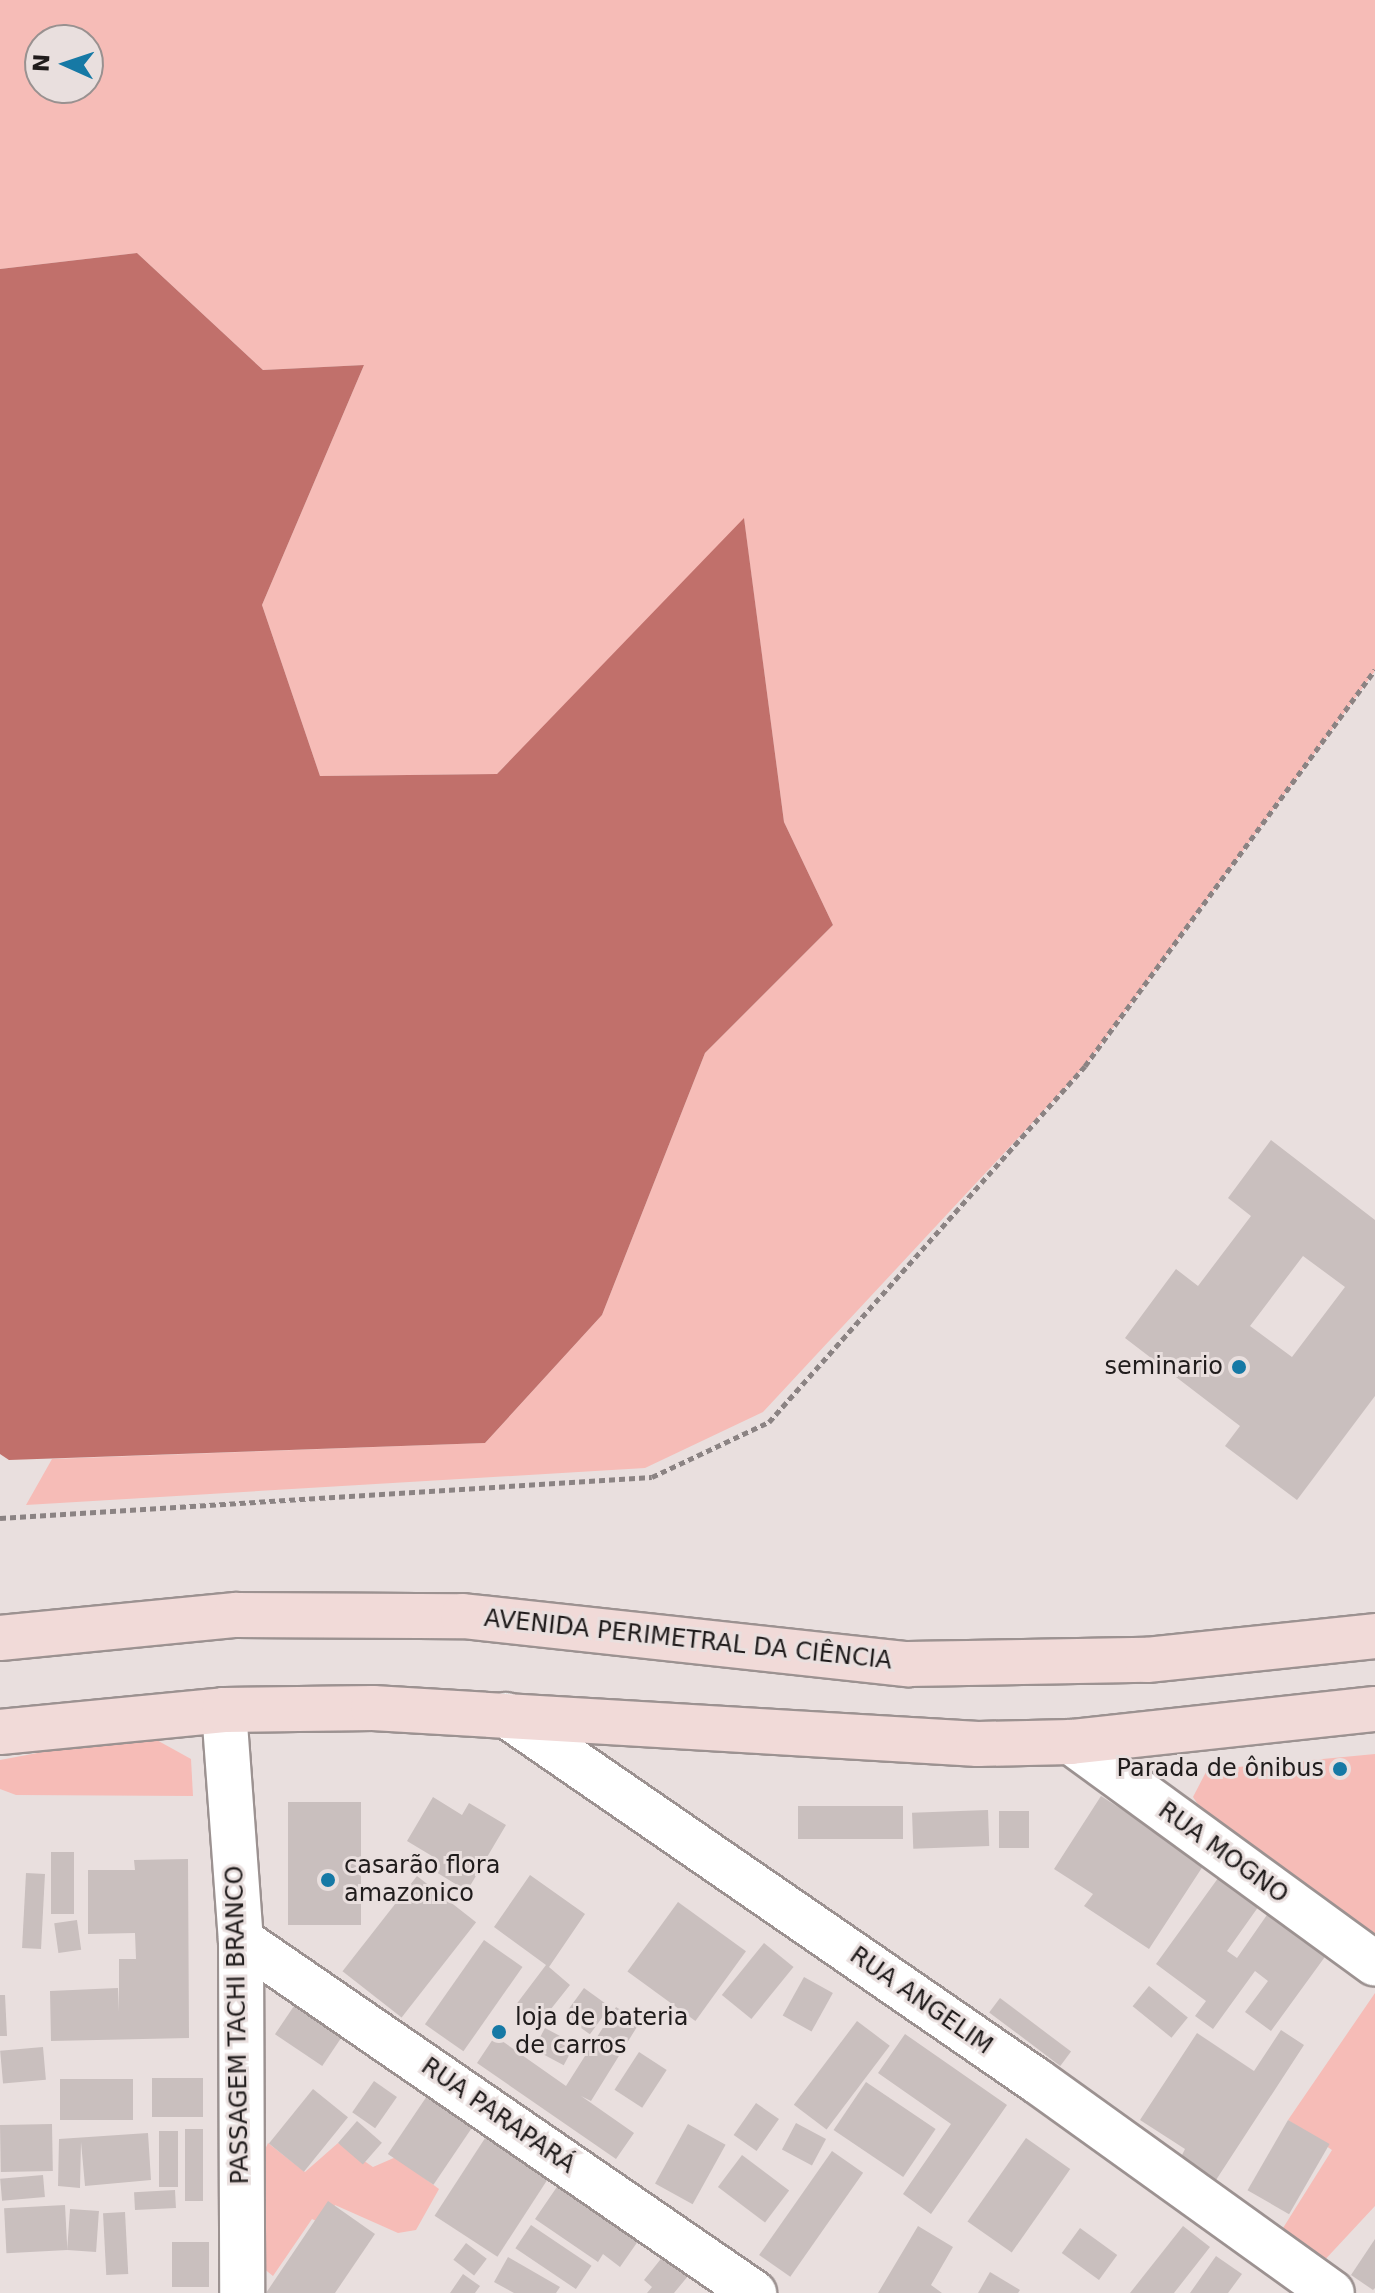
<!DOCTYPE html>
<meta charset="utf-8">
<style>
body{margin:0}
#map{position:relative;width:1375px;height:2293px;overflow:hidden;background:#e9dfde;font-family:"DejaVu Sans",sans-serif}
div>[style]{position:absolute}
.green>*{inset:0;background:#f6bcb7}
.water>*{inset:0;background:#c1706b}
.building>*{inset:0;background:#c9bfbe;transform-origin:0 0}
.path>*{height:5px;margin-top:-2.5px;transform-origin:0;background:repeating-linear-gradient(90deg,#8b8383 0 6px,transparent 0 10px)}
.roads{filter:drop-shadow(2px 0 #9c9291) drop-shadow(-2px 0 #9c9291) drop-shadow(0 2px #9c9291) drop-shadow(0 -2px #9c9291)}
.street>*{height:44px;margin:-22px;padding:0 22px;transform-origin:22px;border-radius:22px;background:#fff}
.secondary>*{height:44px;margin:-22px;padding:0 22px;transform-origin:22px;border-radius:22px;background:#f1dad8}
.dots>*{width:22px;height:22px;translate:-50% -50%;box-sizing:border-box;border:4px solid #e9dfde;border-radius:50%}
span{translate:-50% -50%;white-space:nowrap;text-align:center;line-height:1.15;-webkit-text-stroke:6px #e9dfde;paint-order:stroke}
.poi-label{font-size:24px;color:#201c1c}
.right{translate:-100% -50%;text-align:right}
.left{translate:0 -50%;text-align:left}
.street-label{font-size:24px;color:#201c1c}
.north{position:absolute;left:24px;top:24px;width:80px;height:80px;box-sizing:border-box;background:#e9dfde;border:2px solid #999190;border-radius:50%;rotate:273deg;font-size:22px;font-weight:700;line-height:32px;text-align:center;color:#201c1c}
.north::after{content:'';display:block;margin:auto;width:28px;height:36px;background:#1679a5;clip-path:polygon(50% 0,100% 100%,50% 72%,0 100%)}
</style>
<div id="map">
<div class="green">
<div style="clip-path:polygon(evenodd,0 0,1375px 0,1375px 671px,1085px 1066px,763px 1412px,645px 1468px,26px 1505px,52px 1459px,485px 1443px,602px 1315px,705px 1053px,833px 925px,784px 822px,744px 519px,497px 774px,320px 776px,262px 605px,364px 365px,263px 370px,137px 253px,0 269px,0 0,40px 40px,88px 40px,88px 88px,40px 88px,40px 40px)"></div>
<div style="clip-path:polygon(144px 1733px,191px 1759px,193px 1796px,16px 1795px,0 1789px,0 1760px)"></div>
<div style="clip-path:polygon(1375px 1754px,1375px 1953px,1222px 1841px,1193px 1797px,1207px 1770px)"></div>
<div style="clip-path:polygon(1375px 1993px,1375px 2206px,1321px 2264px,1278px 2236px,1332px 2150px,1288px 2120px)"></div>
<div style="clip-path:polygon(268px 2143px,305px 2172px,338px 2143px,373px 2167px,396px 2157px,439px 2189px,416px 2230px,398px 2233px,335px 2205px,327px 2226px,312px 2219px,273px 2276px,253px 2260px,251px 2181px)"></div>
</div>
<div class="water">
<div style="clip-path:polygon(137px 253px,263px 370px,364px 365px,262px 605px,320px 776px,497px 774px,744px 518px,784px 822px,833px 925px,705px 1053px,602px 1315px,485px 1443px,9px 1460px,0 1454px,0 269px)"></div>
</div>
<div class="building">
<div style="clip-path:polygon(evenodd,1271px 1140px,1375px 1220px,1375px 1396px,1297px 1500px,1225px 1446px,1240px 1426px,1125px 1338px,1176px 1269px,1198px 1286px,1251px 1216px,1228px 1198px,1271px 1140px,1303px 1256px,1345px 1287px,1292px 1357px,1250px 1326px,1303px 1256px)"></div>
<div style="clip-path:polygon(1101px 1796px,1205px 1863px,1149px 1949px,1084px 1906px,1093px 1894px,1054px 1869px)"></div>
<div style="clip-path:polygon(433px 1797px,462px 1815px,469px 1803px,506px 1825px,467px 1891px,431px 1869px,437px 1859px,407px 1841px)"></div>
<div style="left:288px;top:1802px;width:73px;height:123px"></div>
<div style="left:798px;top:1806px;width:105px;height:33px"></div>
<div style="left:988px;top:1810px;width:36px;height:76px;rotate:88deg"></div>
<div style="left:999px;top:1811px;width:30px;height:37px"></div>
<div style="left:51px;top:1852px;width:23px;height:62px"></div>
<div style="clip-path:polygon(188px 1859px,189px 2038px,51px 2041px,50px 1991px,118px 1988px,119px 2012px,119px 1959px,136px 1959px,135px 1933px,88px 1934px,88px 1870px,135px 1870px,134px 1860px)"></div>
<div style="left:26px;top:1873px;width:19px;height:75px;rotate:3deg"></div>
<div style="clip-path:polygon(1221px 1874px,1261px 1903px,1227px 1951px,1237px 1958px,1269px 1912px,1327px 1954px,1271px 2031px,1245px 2012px,1268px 1981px,1255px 1971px,1213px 2029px,1195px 2016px,1206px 2001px,1156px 1964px)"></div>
<div style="clip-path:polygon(530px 1875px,585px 1914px,549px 1967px,570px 1985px,539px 2024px,515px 2006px,546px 1965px,494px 1927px)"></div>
<div style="left:417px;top:1876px;width:75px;height:121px;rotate:38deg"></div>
<div style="left:678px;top:1902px;width:84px;height:86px;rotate:36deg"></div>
<div style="left:77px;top:1920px;width:30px;height:23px;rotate:82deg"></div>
<div style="left:484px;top:1940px;width:47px;height:103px;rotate:35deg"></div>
<div style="left:764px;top:1943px;width:38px;height:67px;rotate:39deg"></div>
<div style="left:804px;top:1977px;width:33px;height:44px;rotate:29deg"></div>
<div style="left:1149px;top:1986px;width:50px;height:26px;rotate:39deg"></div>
<div style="left:584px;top:1988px;width:32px;height:34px;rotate:36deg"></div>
<div style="clip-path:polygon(0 1995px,5px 1995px,7px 2036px,0 2036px)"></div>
<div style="left:1000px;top:1998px;width:89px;height:18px;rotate:37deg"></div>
<div style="left:294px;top:2006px;width:57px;height:34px;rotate:34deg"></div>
<div style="clip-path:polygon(616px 2007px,640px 2022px,591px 2101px,581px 2096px,634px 2133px,616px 2159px,477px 2063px,495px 2036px,566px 2086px)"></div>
<div style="left:857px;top:2021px;width:41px;height:105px;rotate:37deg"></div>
<div style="left:545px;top:2028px;width:34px;height:24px;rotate:28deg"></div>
<div style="clip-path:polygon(1281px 2030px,1304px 2045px,1216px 2180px,1181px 2157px,1185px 2149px,1140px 2120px,1197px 2033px,1254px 2071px)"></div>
<div style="clip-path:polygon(905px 2034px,1007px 2105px,931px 2214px,903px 2194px,951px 2124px,878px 2073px)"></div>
<div style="left:43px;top:2047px;width:33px;height:43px;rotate:85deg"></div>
<div style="left:639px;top:2052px;width:33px;height:45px;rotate:33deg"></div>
<div style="left:203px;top:2078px;width:39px;height:51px;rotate:90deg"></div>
<div style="left:133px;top:2079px;width:41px;height:73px;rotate:90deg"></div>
<div style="left:374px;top:2081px;width:28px;height:38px;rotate:35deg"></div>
<div style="left:866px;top:2082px;width:84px;height:58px;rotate:34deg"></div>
<div style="left:313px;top:2089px;width:45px;height:70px;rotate:39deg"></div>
<div style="left:427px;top:2096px;width:55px;height:70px;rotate:34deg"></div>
<div style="left:756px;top:2103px;width:28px;height:39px;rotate:35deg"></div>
<div style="left:1288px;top:2120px;width:48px;height:81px;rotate:30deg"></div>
<div style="left:357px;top:2121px;width:33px;height:29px;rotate:41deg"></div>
<div style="left:796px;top:2123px;width:34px;height:30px;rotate:28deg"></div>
<div style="left:52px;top:2124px;width:47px;height:52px;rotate:89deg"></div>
<div style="left:688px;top:2124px;width:43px;height:68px;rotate:29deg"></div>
<div style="left:185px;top:2129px;width:18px;height:72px"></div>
<div style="left:159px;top:2131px;width:19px;height:56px"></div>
<div style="left:489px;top:2132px;width:75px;height:100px;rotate:33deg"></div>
<div style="clip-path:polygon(148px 2133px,151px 2180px,85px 2186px,81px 2142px,80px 2188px,58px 2186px,59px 2139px)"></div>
<div style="left:1026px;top:2138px;width:54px;height:102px;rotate:35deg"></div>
<div style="left:832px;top:2151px;width:38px;height:127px;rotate:35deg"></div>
<div style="left:742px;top:2155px;width:59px;height:40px;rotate:37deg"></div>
<div style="left:43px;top:2175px;width:22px;height:43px;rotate:85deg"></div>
<div style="clip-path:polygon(563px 2178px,643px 2234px,620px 2267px,603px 2254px,598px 2262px,535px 2219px)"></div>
<div style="left:175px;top:2190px;width:18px;height:41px;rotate:87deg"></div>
<div style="clip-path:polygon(328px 2201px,375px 2234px,335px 2293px,266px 2293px)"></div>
<div style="left:65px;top:2205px;width:45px;height:61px;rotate:87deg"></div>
<div style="left:70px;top:2209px;width:29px;height:41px;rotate:4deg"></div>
<div style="left:125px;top:2212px;width:62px;height:22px;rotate:87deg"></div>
<div style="left:531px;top:2225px;width:73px;height:28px;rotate:34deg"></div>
<div style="clip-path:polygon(918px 2226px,953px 2247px,931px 2285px,942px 2293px,878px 2293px)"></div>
<div style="clip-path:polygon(1183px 2226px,1210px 2247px,1174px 2293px,1130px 2293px)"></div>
<div style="left:1080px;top:2228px;width:46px;height:31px;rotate:36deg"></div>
<div style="clip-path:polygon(1375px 2239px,1375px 2288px,1373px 2290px,1351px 2275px)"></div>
<div style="left:172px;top:2242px;width:37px;height:45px"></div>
<div style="left:466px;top:2243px;width:26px;height:21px;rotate:37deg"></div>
<div style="clip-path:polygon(668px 2250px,693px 2270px,674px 2293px,647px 2293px,652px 2287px,644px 2280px)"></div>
<div style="clip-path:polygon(1216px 2256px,1242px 2274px,1228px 2293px,1190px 2293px)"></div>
<div style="clip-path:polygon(508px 2257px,560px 2287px,556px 2293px,514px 2293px,494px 2282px)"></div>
<div style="clip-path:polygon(990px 2272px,1020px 2290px,1018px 2293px,978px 2293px)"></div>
<div style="clip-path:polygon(463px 2274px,480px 2286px,475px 2293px,450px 2293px)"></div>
</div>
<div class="path">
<div style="left:0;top:1518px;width:653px;rotate:-3.6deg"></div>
<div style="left:652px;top:1477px;width:129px;rotate:-25.2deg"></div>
<div style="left:769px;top:1422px;width:476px;rotate:-48.4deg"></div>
<div style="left:1085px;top:1066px;width:491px;rotate:-53.8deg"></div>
</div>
<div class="roads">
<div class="street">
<div style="left:224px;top:1710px;width:231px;rotate:85.8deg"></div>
<div style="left:241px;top:1940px;width:353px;rotate:89.8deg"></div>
<div style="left:506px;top:1715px;width:645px;rotate:34.58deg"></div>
<div style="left:1037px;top:2081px;width:363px;rotate:35.7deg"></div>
<div style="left:1071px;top:1742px;width:376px;rotate:36.1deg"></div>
<div style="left:241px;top:1940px;width:623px;rotate:34.53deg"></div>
</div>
<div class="secondary">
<div style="left:0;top:1638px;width:237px;rotate:-5.6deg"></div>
<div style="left:236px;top:1615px;width:227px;rotate:0.3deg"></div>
<div style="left:463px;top:1616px;width:448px;rotate:6.2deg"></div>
<div style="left:908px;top:1664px;width:239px;rotate:-1deg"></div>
<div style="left:1147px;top:1660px;width:229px;rotate:-6deg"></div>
<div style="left:0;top:1732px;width:225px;rotate:-5.6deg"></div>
<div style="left:224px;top:1710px;width:149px;rotate:-0.8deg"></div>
<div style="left:373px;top:1708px;width:606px;rotate:3.41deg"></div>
<div style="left:978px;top:1744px;width:93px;rotate:-1.2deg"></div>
<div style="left:1071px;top:1742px;width:306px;rotate:-6.2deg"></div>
</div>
</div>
<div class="dots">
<div style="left:1239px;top:1367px;background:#1679a5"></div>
<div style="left:1340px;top:1769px;background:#1679a5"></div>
<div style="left:328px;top:1880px;background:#1679a5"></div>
<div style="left:499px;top:2032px;background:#1679a5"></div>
</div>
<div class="poi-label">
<span class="right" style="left:1223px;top:1367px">seminario</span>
<span class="right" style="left:1324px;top:1769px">Parada de ônibus</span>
<span class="left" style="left:344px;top:1880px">casarão flora<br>amazonico</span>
<span class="left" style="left:515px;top:2032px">loja de bateria<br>de carros</span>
</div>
<div class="street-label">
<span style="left:688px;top:1640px;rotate:6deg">AVENIDA PERIMETRAL DA CIÊNCIA</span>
<span style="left:1223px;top:1853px;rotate:36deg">RUA MOGNO</span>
<span style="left:921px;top:2001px;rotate:35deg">RUA ANGELIM</span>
<span style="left:238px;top:2025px;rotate:-91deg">PASSAGEM TACHI BRANCO</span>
<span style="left:498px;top:2116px;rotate:35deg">RUA PARAPARÁ</span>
</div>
<div class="north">N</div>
</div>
